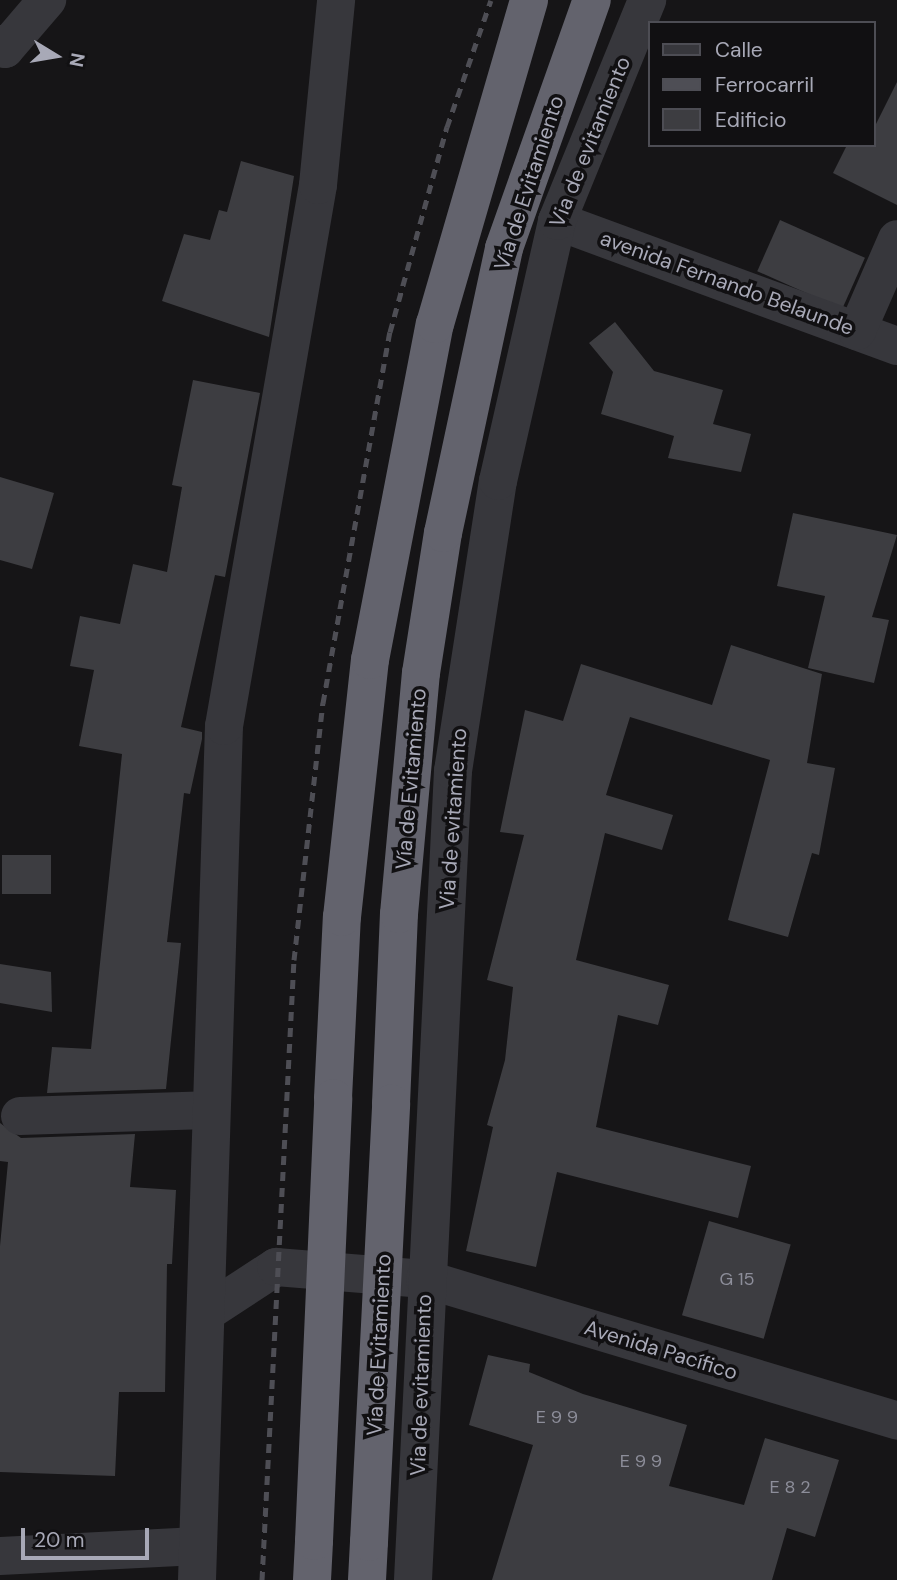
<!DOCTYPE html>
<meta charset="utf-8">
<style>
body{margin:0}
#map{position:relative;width:897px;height:1580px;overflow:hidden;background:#161517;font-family:"DM Sans",sans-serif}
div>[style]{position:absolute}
.building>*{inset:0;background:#3d3d41;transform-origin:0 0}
.street>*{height:38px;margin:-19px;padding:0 19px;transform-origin:19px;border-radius:19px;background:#37373c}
.highway>*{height:38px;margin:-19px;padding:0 19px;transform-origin:19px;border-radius:19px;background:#63636d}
.rail>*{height:5px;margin-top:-2.5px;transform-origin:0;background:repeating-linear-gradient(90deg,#4e4e55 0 9px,transparent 0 16px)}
.highway-bridge>*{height:38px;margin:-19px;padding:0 19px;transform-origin:19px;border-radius:19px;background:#63636d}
span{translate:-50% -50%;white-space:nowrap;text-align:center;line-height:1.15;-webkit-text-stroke:7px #111012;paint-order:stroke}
.number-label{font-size:18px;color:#8d8e9a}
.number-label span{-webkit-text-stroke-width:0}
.street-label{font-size:21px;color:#a8a9b7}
.legend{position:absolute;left:648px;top:21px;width:228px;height:126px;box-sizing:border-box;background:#111012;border:2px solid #4d4d54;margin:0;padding:9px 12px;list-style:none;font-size:21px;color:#a8a9b7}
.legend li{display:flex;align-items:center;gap:14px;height:35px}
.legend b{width:35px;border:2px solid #4d4d54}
.north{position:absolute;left:21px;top:21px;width:70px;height:70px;-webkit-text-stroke:5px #111012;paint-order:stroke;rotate:101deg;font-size:19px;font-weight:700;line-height:28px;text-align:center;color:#a8a9b7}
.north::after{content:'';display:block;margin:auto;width:24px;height:32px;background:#a8a9b7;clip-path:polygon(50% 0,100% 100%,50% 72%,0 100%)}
.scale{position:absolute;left:21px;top:1528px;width:128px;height:32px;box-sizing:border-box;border:4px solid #a8a9b7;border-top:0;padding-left:9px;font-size:21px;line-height:24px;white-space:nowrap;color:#a8a9b7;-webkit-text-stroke:5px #111012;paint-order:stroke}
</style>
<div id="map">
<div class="building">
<div style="clip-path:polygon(897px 82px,897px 205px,833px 173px,847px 145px,874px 145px,874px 128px)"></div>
<div style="clip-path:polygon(241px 161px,294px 176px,269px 337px,162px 301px,184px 234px,210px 240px,219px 210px,227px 212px)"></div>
<div style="left:780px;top:220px;width:93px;height:56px;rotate:24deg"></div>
<div style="clip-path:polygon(615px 322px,654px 371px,723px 390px,713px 424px,751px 434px,741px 472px,668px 458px,674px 436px,601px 414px,613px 372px,589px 343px)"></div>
<div style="clip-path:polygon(193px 380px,260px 393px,225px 577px,215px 575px,181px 727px,202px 732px,202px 739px,190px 794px,184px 793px,167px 942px,181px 943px,166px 1089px,47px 1093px,52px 1047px,91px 1049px,122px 754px,79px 746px,94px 670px,70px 666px,80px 616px,120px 624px,133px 564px,167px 572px,182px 487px,172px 485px)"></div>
<div style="clip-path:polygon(0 477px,54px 493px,32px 569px,0 560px)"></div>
<div style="clip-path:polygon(793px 513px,897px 535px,872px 617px,889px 620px,874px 683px,808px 668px,825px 596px,777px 586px)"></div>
<div style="clip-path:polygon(731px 645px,822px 674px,807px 763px,835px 768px,819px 855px,812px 853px,788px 937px,728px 920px,770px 760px,630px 717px,606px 795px,673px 815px,662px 850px,605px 833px,576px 960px,669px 985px,658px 1025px,618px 1015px,596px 1127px,751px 1166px,738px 1218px,557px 1172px,536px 1267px,466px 1251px,493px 1127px,487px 1125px,505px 1060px,513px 987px,487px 980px,524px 835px,500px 832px,525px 710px,563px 721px,581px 664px,712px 705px)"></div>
<div style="left:51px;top:855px;width:39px;height:49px;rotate:90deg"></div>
<div style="clip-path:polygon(0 964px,51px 972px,52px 1012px,0 1003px)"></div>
<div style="clip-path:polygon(0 1123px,21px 1138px,135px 1134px,130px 1187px,176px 1190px,172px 1264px,167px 1264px,165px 1392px,119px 1392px,115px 1476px,0 1472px,0 1246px,8px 1162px,0 1161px)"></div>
<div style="left:709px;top:1221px;width:85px;height:98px;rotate:16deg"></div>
<div style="clip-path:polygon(488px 1355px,530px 1364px,529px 1372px,583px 1394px,687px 1425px,669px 1486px,744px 1505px,765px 1438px,839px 1460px,815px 1537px,787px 1528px,772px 1580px,492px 1580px,533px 1445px,469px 1425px)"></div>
</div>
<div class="street">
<div style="left:0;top:44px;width:7px;rotate:45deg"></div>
<div style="left:5px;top:49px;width:65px;rotate:-49.4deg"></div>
<div style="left:557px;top:221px;width:362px;rotate:20.2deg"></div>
<div style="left:857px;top:331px;width:100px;rotate:-66.5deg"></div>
<div style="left:20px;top:1116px;width:187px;rotate:-1.8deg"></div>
<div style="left:210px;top:1310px;width:79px;rotate:-33.1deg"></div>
<div style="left:276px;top:1267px;width:149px;rotate:4.6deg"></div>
<div style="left:425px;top:1279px;width:493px;rotate:16.7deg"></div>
<div style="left:0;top:1556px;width:198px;rotate:-2.9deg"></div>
<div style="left:197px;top:1580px;width:854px;rotate:-88.19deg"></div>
<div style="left:224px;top:726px;width:549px;rotate:-80.14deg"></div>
<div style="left:318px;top:185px;width:186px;rotate:-84.4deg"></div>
<div style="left:413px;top:1580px;width:810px;rotate:-87.17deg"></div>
<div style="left:453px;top:771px;width:293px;rotate:-81.2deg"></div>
<div style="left:498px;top:481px;width:267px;rotate:-77.2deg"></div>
<div style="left:557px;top:221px;width:239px;rotate:-67.8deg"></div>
</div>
<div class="highway">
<div style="left:333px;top:1098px;width:181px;rotate:-87.2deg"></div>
<div style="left:342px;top:917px;width:259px;rotate:-83.8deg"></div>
<div style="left:370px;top:660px;width:342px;rotate:-79.1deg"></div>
<div style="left:435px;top:324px;width:337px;rotate:-73.8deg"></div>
<div style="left:391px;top:1104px;width:190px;rotate:-87.6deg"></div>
<div style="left:399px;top:914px;width:242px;rotate:-84.8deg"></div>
<div style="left:421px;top:673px;width:142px;rotate:-81.1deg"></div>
<div style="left:443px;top:533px;width:291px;rotate:-77.9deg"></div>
<div style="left:504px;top:248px;width:263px;rotate:-70.5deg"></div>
<div style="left:312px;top:1580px;width:39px;rotate:-87deg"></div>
<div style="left:367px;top:1580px;width:38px;rotate:-87deg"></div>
</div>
<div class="rail">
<div style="left:262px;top:1580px;width:621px;rotate:-87.05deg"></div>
<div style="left:294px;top:960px;width:259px;rotate:-83.6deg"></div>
<div style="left:323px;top:703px;width:377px;rotate:-79.8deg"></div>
<div style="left:390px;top:332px;width:213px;rotate:-74.5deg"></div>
<div style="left:447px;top:127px;width:134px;rotate:-70.9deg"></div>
</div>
<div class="highway-bridge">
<div style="left:314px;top:1541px;width:443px;rotate:-87.5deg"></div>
<div style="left:369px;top:1542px;width:439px;rotate:-87.1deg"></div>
</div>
<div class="number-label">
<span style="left:737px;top:1279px">G 15</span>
<span style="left:557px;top:1417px">E 9 9</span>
<span style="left:641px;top:1461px">E 9 9</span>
<span style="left:790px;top:1487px">E 8 2</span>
</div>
<div class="street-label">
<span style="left:590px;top:142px;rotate:-68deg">Via de evitamiento</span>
<span style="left:529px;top:183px;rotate:-72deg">Vía de Evitamiento</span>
<span style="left:727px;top:283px;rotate:20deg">avenida Fernando Belaunde</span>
<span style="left:411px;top:779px;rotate:-85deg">Vía de Evitamiento</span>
<span style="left:453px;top:819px;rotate:-86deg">Via de evitamiento</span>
<span style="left:379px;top:1345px;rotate:-87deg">Vía de Evitamiento</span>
<span style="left:661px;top:1350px;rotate:17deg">Avenida Pacífico</span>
<span style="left:421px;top:1385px;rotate:-88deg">Via de evitamiento</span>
</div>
<ul class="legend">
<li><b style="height:9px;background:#37373c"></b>Calle</li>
<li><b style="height:9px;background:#4e4e55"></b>Ferrocarril</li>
<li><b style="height:19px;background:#3d3d41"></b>Edificio</li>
</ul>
<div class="north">N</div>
<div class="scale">20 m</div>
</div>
